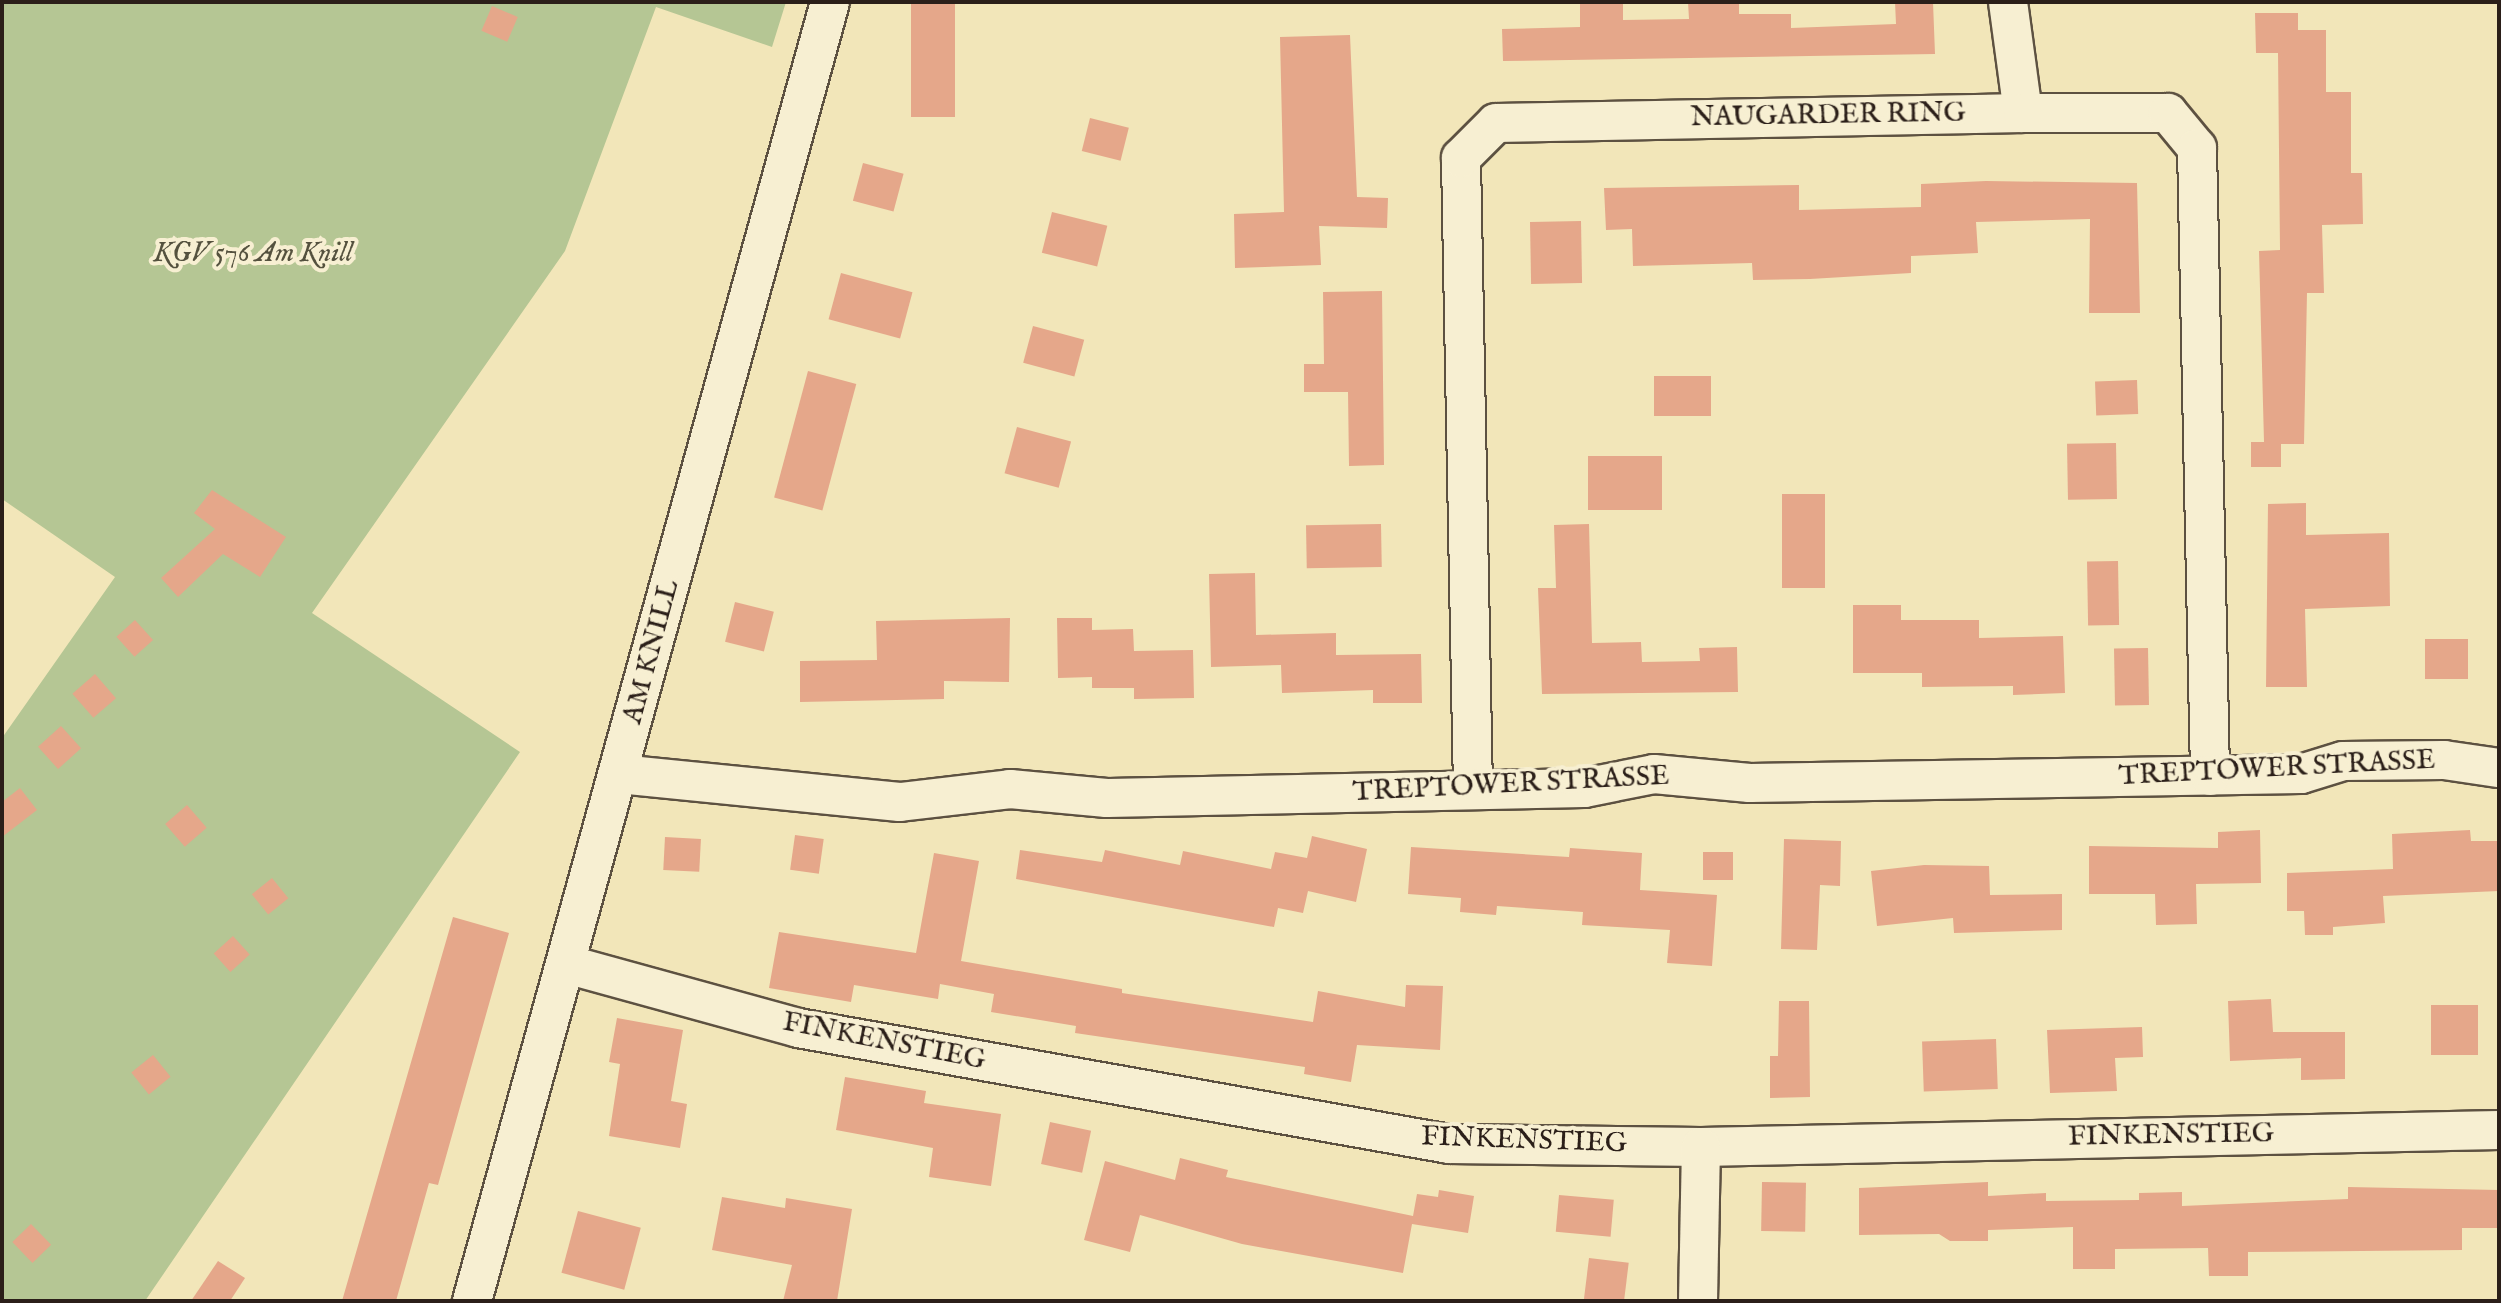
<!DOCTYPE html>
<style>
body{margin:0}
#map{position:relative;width:2501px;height:1303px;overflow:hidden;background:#f2e6b9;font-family:"IM FELL English",serif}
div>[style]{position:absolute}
.green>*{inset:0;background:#b5c694}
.building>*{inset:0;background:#e5a78a;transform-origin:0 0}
.roads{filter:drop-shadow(2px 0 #5d5141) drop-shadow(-2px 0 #5d5141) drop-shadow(0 2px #5d5141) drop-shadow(0 -2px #5d5141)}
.street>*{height:38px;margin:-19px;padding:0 19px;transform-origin:19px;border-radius:19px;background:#f7efd2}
span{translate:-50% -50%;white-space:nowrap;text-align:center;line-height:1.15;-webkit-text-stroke:8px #f7efd2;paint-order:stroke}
.street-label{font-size:28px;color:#2b1f19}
.park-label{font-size:28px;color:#54513e;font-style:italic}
.frame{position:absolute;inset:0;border:4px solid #2b1f19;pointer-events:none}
</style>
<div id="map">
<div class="green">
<div style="clip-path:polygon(2px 2px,786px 2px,772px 47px,656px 7px,565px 251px,312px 613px,520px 752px,145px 1301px,2px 1301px,2px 738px,115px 577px,2px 499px)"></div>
</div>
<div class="building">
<div style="left:911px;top:2px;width:44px;height:115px"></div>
<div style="clip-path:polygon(1580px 2px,1623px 2px,1623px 20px,1689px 19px,1688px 2px,1739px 2px,1739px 14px,1791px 14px,1791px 28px,1896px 24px,1895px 2px,1933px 2px,1935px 54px,1503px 61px,1502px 29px,1580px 27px)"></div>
<div style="left:492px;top:6px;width:28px;height:27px;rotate:23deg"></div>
<div style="clip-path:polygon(2255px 13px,2298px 13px,2298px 30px,2326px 30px,2326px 92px,2351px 92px,2351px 173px,2362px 173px,2363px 224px,2322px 225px,2324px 293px,2307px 293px,2304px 444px,2281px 444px,2281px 467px,2251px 467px,2251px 442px,2264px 442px,2259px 251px,2280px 250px,2278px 53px,2256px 53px)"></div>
<div style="clip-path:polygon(1350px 35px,1357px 197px,1388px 198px,1387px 228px,1319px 226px,1321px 265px,1235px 268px,1234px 214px,1284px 212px,1280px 37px)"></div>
<div style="left:1090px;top:118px;width:40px;height:34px;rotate:14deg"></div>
<div style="left:863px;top:163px;width:42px;height:39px;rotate:15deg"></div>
<div style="clip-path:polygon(1986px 181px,2137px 183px,2140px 313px,2089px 313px,2090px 219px,1976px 222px,1978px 253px,1911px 256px,1911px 273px,1810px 279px,1753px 280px,1752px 263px,1633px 266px,1632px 229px,1606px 230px,1604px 188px,1799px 185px,1799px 210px,1921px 207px,1921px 184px)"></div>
<div style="left:1052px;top:212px;width:57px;height:42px;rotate:14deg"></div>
<div style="left:1581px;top:221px;width:62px;height:51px;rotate:89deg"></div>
<div style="left:841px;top:273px;width:74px;height:48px;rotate:15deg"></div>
<div style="clip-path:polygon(1382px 291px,1384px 465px,1349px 466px,1348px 392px,1304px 392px,1304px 364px,1324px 364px,1323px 292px)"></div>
<div style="left:1033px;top:326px;width:53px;height:38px;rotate:15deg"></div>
<div style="left:808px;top:371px;width:50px;height:131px;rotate:15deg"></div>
<div style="left:1654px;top:376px;width:57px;height:40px"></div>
<div style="left:2137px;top:380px;width:34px;height:42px;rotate:88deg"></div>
<div style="left:1017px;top:427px;width:56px;height:48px;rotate:15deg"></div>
<div style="left:2116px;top:443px;width:56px;height:49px;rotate:89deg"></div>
<div style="left:1588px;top:456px;width:74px;height:54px"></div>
<div style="clip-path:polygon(212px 490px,286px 537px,260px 577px,223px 554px,178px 597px,161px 578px,215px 529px,194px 513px)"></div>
<div style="left:1782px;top:494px;width:43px;height:94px"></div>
<div style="clip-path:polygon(2306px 503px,2306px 535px,2389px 533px,2390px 606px,2305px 609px,2307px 687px,2266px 687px,2268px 504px)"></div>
<div style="left:1381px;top:524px;width:43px;height:75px;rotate:89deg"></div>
<div style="clip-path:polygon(1589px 524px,1592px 643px,1641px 642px,1642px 662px,1700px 661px,1699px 648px,1737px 647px,1738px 692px,1542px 694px,1538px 588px,1556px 588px,1554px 525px)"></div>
<div style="left:2118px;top:561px;width:64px;height:31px;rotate:89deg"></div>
<div style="clip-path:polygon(1255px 573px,1256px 635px,1336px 633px,1336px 655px,1421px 654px,1422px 703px,1373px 703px,1373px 690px,1282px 693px,1281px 665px,1211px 667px,1209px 574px)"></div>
<div style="left:735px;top:602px;width:40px;height:41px;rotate:14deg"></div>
<div style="clip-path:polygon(1853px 605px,1901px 605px,1901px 620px,1979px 620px,1979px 638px,2063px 636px,2065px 693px,2013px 695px,2013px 686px,1922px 687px,1922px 673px,1853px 673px)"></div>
<div style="clip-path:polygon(1010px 618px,1009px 682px,944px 681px,944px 699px,800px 702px,800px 661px,877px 660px,876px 621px)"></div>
<div style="clip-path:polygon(1057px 618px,1092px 618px,1092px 630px,1133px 629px,1134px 651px,1193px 650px,1194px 698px,1134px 699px,1134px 688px,1092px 688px,1092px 677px,1058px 678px)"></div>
<div style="left:135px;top:620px;width:27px;height:25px;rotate:48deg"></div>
<div style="left:2425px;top:639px;width:43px;height:40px"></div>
<div style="left:2148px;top:648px;width:57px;height:34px;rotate:89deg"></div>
<div style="left:95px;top:674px;width:32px;height:30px;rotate:49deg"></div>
<div style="left:61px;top:726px;width:30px;height:31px;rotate:48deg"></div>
<div style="clip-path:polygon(20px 788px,37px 810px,2px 837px,2px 802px)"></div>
<div style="left:187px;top:805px;width:30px;height:29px;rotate:49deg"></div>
<div style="clip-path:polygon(2260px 830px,2261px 883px,2196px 884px,2197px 924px,2156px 925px,2155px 894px,2089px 894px,2089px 846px,2218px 848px,2218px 832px)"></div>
<div style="clip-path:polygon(2470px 830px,2471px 841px,2499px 841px,2499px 891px,2383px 896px,2385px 923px,2333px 927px,2333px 935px,2305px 935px,2304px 911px,2287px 911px,2287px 873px,2393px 869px,2392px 834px)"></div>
<div style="left:795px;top:835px;width:29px;height:35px;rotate:8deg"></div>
<div style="clip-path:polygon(1312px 836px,1367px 849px,1356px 902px,1308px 891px,1303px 913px,1278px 908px,1274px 927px,1016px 879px,1020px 850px,1102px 862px,1105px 850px,1180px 865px,1183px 851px,1271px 869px,1275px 852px,1307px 858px)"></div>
<div style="left:665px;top:837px;width:36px;height:33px;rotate:3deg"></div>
<div style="clip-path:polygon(1784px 839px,1841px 841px,1840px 886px,1820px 885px,1817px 950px,1781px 949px)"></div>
<div style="clip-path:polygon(1411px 847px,1569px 857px,1570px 848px,1642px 853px,1640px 890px,1717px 895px,1712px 966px,1667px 963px,1670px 930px,1582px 925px,1583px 912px,1497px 906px,1496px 915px,1460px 912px,1461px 898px,1408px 894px)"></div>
<div style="left:1703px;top:852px;width:30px;height:28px"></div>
<div style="clip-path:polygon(934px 853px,979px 861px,961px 961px,1122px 989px,1122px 993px,1313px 1022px,1318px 991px,1405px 1007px,1406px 985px,1443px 986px,1440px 1050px,1357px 1045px,1351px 1082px,1304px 1074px,1305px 1067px,1075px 1033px,1076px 1026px,991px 1012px,994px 994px,940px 984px,938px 999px,854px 985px,851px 1002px,769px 988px,779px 932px,916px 953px)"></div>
<div style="clip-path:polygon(1924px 865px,1989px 866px,1990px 895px,2062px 894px,2062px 930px,1954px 933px,1953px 918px,1877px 926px,1871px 871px)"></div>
<div style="left:272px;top:878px;width:26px;height:26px;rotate:51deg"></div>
<div style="clip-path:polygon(453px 917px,509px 933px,438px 1185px,429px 1183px,396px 1301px,342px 1301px)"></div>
<div style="left:233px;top:936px;width:25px;height:26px;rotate:48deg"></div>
<div style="clip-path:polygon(2271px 999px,2273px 1032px,2345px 1032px,2345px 1079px,2301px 1080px,2301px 1058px,2230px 1061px,2228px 1001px)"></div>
<div style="clip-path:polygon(1779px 1001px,1809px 1001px,1810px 1097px,1770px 1098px,1770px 1056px,1778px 1056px)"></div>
<div style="left:2431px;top:1005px;width:47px;height:50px"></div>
<div style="clip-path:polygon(617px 1018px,683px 1030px,671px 1101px,687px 1104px,680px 1148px,609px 1136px,620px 1064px,609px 1062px)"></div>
<div style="clip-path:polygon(2142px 1027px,2143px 1057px,2115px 1058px,2117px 1091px,2050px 1093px,2047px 1030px)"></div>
<div style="left:1996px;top:1039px;width:50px;height:74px;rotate:88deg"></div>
<div style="left:153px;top:1055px;width:28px;height:28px;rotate:51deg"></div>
<div style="clip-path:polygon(845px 1077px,926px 1091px,924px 1103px,1001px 1114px,991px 1186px,929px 1177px,933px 1148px,836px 1130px)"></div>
<div style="left:1050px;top:1122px;width:42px;height:43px;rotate:12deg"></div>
<div style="clip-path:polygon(1180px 1158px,1228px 1170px,1226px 1177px,1413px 1216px,1417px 1194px,1438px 1197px,1439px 1190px,1474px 1196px,1468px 1233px,1412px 1224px,1403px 1273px,1242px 1244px,1140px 1215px,1130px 1252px,1084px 1240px,1105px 1161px,1175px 1180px)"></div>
<div style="left:1762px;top:1182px;width:44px;height:49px;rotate:1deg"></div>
<div style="clip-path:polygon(1988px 1182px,1988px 1196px,2046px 1193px,2046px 1201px,2139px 1200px,2139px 1193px,2182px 1192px,2182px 1206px,2348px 1199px,2348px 1187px,2499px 1190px,2499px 1228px,2462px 1228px,2462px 1250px,2248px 1252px,2248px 1276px,2209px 1276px,2208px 1248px,2115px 1249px,2115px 1269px,2073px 1269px,2073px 1227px,1988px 1230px,1988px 1241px,1950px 1241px,1939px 1234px,1859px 1235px,1859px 1188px)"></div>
<div style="left:1559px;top:1195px;width:55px;height:37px;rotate:5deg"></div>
<div style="clip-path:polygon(722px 1197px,785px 1208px,786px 1198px,852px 1209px,837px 1301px,783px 1301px,792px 1265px,712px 1250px)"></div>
<div style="left:578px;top:1211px;width:65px;height:64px;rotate:15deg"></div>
<div style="left:31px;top:1224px;width:29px;height:26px;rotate:46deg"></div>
<div style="left:1589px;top:1258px;width:40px;height:43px;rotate:7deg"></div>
<div style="clip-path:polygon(218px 1261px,245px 1278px,230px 1301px,191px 1301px)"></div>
</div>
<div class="roads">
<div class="street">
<div style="left:2008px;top:2px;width:112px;rotate:82.3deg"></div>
<div style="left:619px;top:774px;width:282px;rotate:5.7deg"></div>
<div style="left:900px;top:802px;width:111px;rotate:-6.7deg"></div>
<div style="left:1010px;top:789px;width:97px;rotate:5.3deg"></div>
<div style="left:1107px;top:798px;width:477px;rotate:-1.2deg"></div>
<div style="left:1584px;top:788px;width:71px;rotate:-11.3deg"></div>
<div style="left:1654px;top:774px;width:96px;rotate:5.4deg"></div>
<div style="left:1750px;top:783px;width:551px;rotate:-0.94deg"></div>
<div style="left:2301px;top:774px;width:44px;rotate:-17.2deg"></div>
<div style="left:2343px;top:761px;width:101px;rotate:-0.6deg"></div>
<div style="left:2444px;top:760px;width:56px;rotate:8.3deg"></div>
<div style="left:1473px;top:790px;width:632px;rotate:-91.09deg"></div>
<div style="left:1461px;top:158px;width:49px;rotate:-45deg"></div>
<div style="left:1496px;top:123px;width:527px;rotate:-1.09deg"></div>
<div style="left:2023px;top:113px;width:145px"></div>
<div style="left:2168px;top:113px;width:45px;rotate:50.4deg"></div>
<div style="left:2197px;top:148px;width:628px;rotate:88.81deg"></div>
<div style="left:566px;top:964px;width:241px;rotate:15.4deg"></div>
<div style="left:798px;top:1028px;width:661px;rotate:10.1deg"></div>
<div style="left:1449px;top:1144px;width:252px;rotate:0.7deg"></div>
<div style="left:1701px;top:1147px;width:798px;rotate:-1.22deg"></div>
<div style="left:472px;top:1301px;width:1347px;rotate:-74.59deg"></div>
<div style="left:1698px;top:1301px;width:154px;rotate:-88.9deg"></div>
</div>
</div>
<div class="street-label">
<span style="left:1828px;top:116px;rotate:-1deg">NAUGARDER RING</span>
<span style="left:652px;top:652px;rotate:-75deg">AM KNILL</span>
<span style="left:2277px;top:769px;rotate:-3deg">TREPTOWER STRASSE</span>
<span style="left:1511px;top:785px;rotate:-3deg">TREPTOWER STRASSE</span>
<span style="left:884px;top:1042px;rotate:11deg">FINKENSTIEG</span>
<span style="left:2171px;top:1136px;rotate:-1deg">FINKENSTIEG</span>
<span style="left:1524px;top:1141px;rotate:2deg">FINKENSTIEG</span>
</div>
<div class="park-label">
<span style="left:253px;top:254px">KGV 576 Am Knill</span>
</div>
<div class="frame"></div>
</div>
